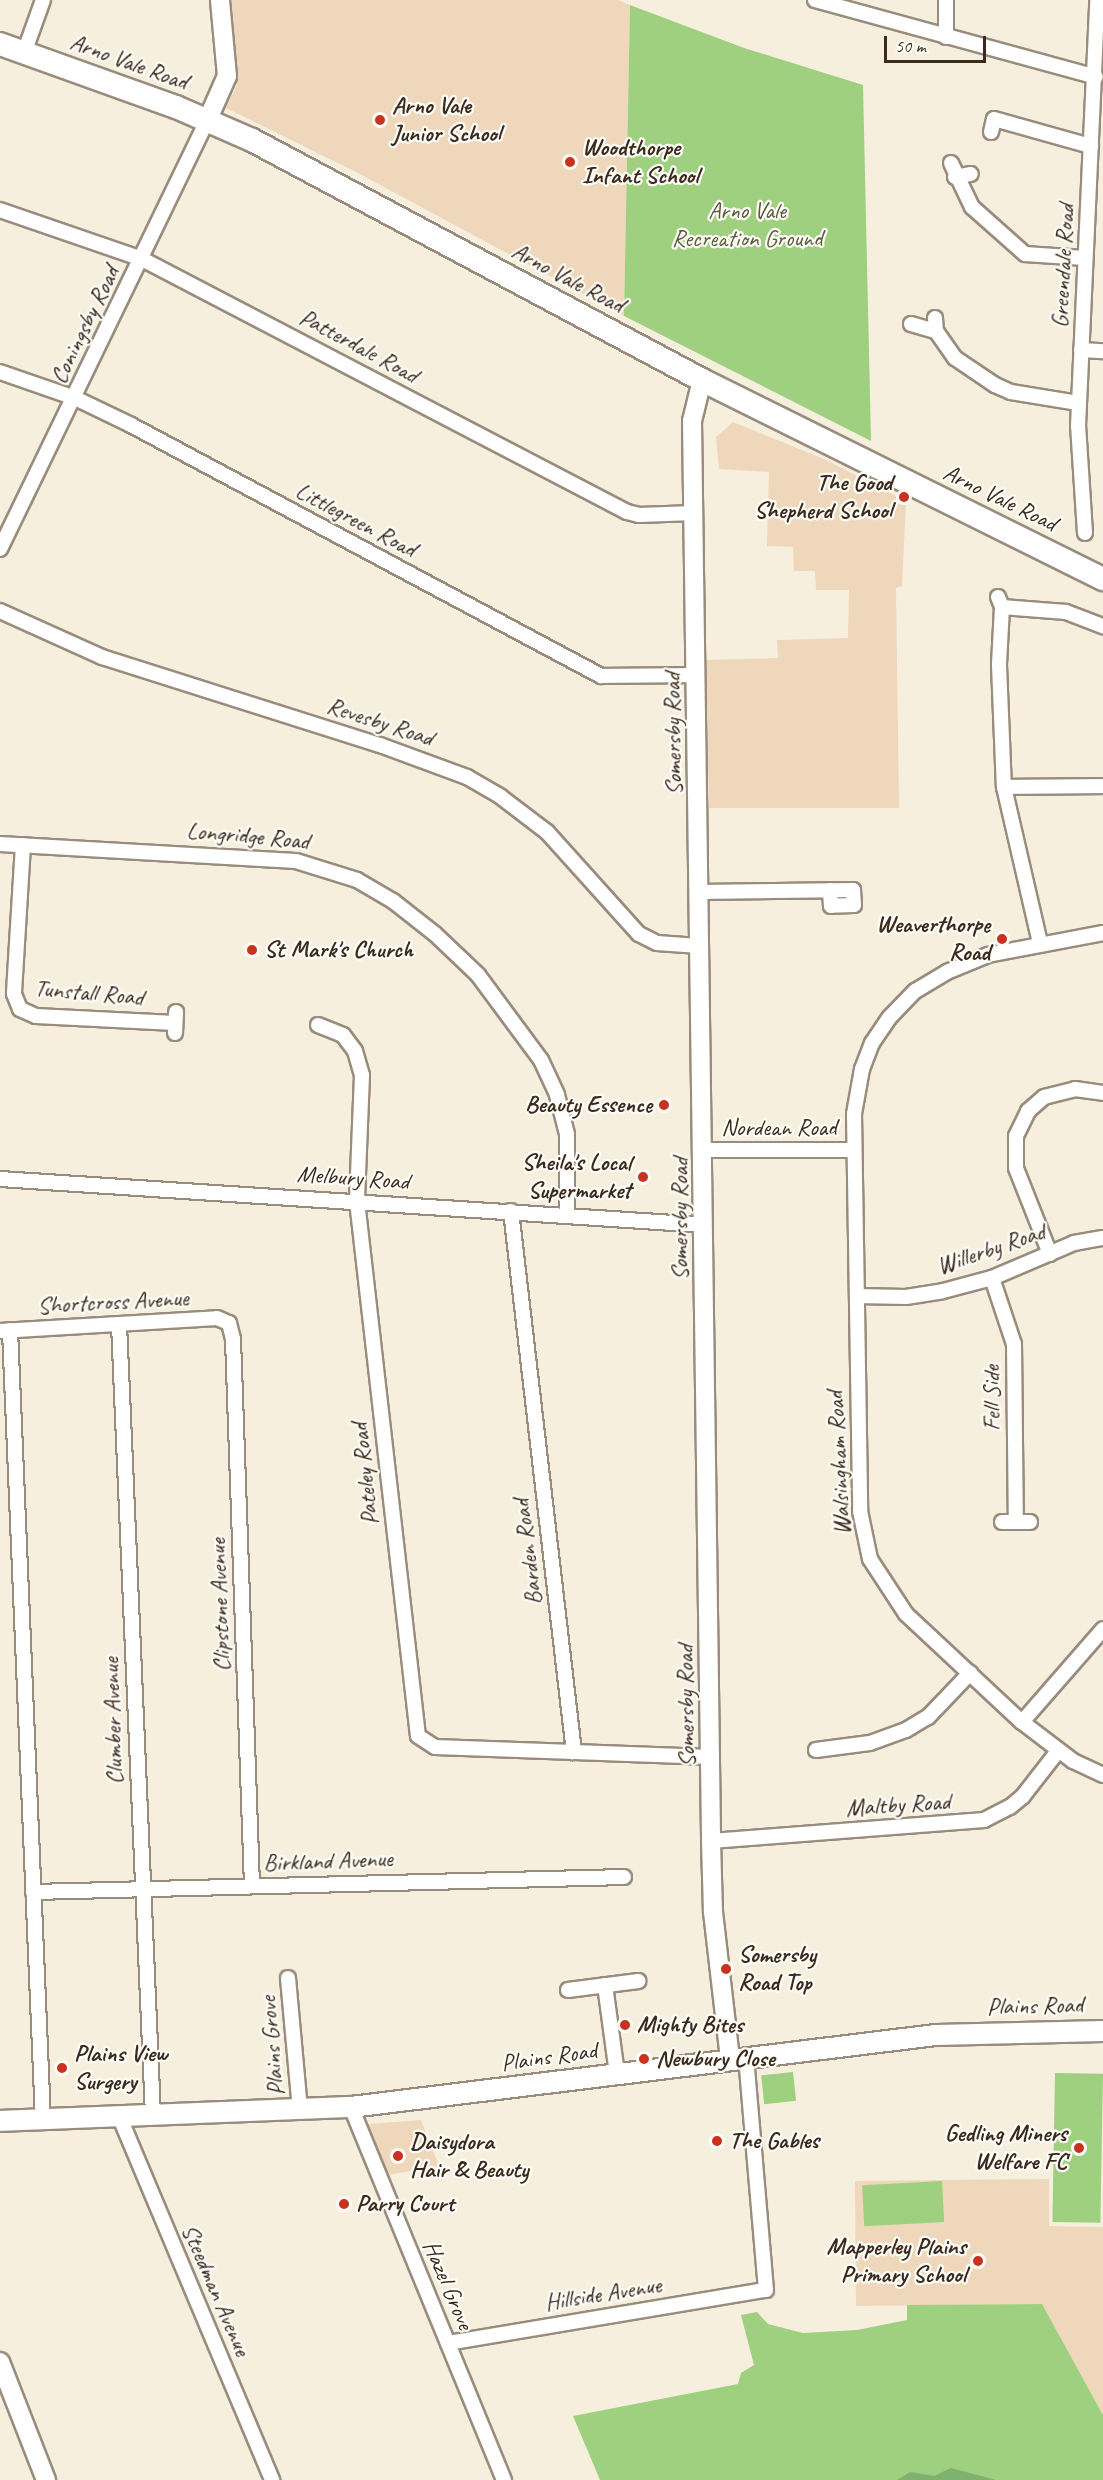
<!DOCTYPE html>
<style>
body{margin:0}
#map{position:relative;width:1103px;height:2480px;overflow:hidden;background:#f7efde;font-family:Caveat,sans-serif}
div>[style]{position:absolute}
.built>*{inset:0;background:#eed7bb}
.green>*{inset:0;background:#9ed07f;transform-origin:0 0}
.forest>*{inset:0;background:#7eb26e}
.roads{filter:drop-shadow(2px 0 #998c7e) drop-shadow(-2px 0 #998c7e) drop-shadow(0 2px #998c7e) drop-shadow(0 -2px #998c7e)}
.minor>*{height:14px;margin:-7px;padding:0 7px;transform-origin:7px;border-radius:7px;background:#fff}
.tertiary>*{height:18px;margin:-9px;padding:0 9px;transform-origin:9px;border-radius:9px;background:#fff}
.secondary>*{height:20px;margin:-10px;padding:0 10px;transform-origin:10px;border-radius:10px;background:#fff}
.primary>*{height:22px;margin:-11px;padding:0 11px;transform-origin:11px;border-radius:11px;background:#fff}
.dots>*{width:16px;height:16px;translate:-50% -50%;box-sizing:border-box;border:3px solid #fdfcf7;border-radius:50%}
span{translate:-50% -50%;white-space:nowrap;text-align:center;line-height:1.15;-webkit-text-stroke:4.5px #fdfcf7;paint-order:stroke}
.street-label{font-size:24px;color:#3b2a1e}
.poi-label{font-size:24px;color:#3b2a1e;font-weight:700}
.left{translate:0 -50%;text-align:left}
.right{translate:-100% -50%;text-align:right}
.park-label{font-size:24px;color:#595c3b}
.scale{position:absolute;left:884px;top:36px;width:102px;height:27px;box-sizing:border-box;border:3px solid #3b2a1e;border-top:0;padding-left:8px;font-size:18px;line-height:21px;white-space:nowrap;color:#3b2a1e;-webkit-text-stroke:4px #fdfcf7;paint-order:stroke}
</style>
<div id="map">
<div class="built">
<div style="clip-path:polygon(230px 0,618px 0,630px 5px,624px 316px,356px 172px,226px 108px,237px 85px)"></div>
<div style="clip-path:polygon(733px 422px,824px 459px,906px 501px,902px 586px,896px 588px,899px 808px,709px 808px,706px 660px,778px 658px,777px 640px,848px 638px,849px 590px,816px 590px,815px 571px,794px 571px,793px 547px,767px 546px,769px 472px,719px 469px,716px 437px)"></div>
<div style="clip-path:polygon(421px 2120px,439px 2166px,388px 2175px,368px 2124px)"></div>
<div style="clip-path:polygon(1049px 2179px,1049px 2226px,1103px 2227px,1103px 2415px,1042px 2304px,856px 2306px,855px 2181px)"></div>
</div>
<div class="green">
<div style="clip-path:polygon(630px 5px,744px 48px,863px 85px,871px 441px,624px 316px)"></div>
<div style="left:793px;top:2072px;width:29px;height:32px;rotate:84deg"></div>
<div style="left:1055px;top:2073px;width:48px;height:149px;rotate:1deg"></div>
<div style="left:942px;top:2181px;width:41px;height:80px;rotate:87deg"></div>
<div style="clip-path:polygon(1042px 2304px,1103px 2415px,1103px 2480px,600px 2480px,573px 2416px,738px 2384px,741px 2373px,754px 2365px,741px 2315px,757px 2312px,768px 2324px,803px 2333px,857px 2330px,907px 2320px,907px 2305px)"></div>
</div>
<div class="forest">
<div style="clip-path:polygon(951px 2468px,996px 2480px,897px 2480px,910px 2472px,934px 2476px)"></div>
</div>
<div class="roads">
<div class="minor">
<div style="left:815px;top:0;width:291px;rotate:15.3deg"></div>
<div style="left:946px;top:37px;width:37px;rotate:-90deg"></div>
<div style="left:24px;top:53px;width:56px;rotate:-70.3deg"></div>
<div style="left:991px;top:132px;width:13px;rotate:-77deg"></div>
<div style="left:994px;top:119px;width:101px;rotate:15.6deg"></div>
<div style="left:951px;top:163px;width:49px;rotate:64.5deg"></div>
<div style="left:972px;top:207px;width:71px;rotate:41.6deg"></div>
<div style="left:1025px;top:254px;width:60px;rotate:3.8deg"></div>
<div style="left:955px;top:177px;width:16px;rotate:-11deg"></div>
<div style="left:0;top:210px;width:150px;rotate:19deg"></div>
<div style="left:142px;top:259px;width:547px;rotate:27.55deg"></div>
<div style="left:627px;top:512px;width:12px;rotate:14deg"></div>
<div style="left:639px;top:515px;width:55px;rotate:-2.1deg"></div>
<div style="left:935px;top:318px;width:13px;rotate:86deg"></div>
<div style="left:936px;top:331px;width:33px;rotate:55deg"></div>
<div style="left:955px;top:358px;width:48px;rotate:34deg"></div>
<div style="left:995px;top:385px;width:17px;rotate:24deg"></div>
<div style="left:1011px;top:392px;width:68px;rotate:9.3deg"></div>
<div style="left:911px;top:324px;width:26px;rotate:16deg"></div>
<div style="left:1081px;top:350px;width:22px;rotate:3deg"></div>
<div style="left:0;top:372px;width:79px;rotate:19.1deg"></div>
<div style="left:75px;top:398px;width:62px;rotate:25.7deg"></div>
<div style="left:131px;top:425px;width:533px;rotate:28.1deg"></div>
<div style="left:601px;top:676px;width:95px;rotate:-0.6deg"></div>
<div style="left:1085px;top:533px;width:107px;rotate:-93.7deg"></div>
<div style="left:1078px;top:426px;width:426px;rotate:-87.4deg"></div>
<div style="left:0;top:549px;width:478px;rotate:-64.2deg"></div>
<div style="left:998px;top:597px;width:11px;rotate:68deg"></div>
<div style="left:1002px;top:607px;width:58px;rotate:93deg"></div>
<div style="left:999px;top:665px;width:122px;rotate:87.7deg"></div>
<div style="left:1004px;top:787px;width:160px;rotate:77deg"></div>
<div style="left:1002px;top:607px;width:64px;rotate:4.5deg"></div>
<div style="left:1066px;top:612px;width:40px;rotate:21deg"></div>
<div style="left:0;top:611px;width:112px;rotate:24.3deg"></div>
<div style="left:102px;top:657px;width:292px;rotate:17.6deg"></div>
<div style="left:380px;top:745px;width:93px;rotate:20.2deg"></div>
<div style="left:467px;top:777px;width:39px;rotate:30deg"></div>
<div style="left:501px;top:797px;width:58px;rotate:37.3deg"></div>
<div style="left:547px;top:832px;width:137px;rotate:48deg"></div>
<div style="left:639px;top:934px;width:20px;rotate:27deg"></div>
<div style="left:657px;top:943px;width:42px;rotate:4.1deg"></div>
<div style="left:1004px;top:787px;width:99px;rotate:-0.6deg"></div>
<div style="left:0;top:844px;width:296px;rotate:3.3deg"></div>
<div style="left:296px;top:861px;width:64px;rotate:17.3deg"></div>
<div style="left:357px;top:880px;width:42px;rotate:30.3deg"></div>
<div style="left:393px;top:901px;width:53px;rotate:38.2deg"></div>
<div style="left:435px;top:934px;width:59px;rotate:43.6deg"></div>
<div style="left:478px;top:975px;width:106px;rotate:53.5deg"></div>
<div style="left:541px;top:1060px;width:38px;rotate:65deg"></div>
<div style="left:557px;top:1095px;width:40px;rotate:75.6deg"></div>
<div style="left:567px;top:1134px;width:81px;rotate:90deg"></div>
<div style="left:23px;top:845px;width:149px;rotate:93.5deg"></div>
<div style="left:14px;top:994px;width:16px;rotate:68deg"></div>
<div style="left:20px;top:1009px;width:17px;rotate:24deg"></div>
<div style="left:36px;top:1016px;width:139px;rotate:2.9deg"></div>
<div style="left:698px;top:892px;width:155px;rotate:-0.7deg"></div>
<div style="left:853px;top:890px;width:15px;rotate:86deg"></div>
<div style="left:854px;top:905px;width:23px;rotate:178deg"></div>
<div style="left:831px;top:906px;width:16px;rotate:-94deg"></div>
<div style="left:1103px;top:933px;width:117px;rotate:169.2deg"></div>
<div style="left:988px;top:955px;width:44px;rotate:157.5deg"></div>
<div style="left:947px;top:972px;width:37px;rotate:149deg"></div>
<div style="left:915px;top:991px;width:37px;rotate:134deg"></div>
<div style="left:889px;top:1018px;width:30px;rotate:124deg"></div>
<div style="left:872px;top:1043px;width:28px;rotate:111deg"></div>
<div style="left:862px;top:1069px;width:46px;rotate:100.1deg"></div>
<div style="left:854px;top:1114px;width:397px;rotate:89.1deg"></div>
<div style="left:860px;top:1511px;width:49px;rotate:78.2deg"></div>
<div style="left:870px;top:1559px;width:66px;rotate:56.8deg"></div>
<div style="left:906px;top:1614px;width:158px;rotate:43deg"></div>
<div style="left:1022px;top:1722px;width:64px;rotate:37.4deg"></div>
<div style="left:1073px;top:1761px;width:33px;rotate:25deg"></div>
<div style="left:318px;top:1025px;width:27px;rotate:22deg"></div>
<div style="left:343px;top:1035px;width:20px;rotate:53deg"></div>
<div style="left:355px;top:1051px;width:25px;rotate:74deg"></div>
<div style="left:362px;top:1075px;width:126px;rotate:92.3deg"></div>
<div style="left:357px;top:1201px;width:538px;rotate:83.5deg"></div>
<div style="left:418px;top:1736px;width:20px;rotate:33deg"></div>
<div style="left:435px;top:1747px;width:139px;rotate:2.1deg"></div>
<div style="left:175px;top:1033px;width:21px;rotate:-87deg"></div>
<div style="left:703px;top:1150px;width:151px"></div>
<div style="left:0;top:1179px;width:705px;rotate:3.74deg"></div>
<div style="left:511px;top:1211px;width:545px;rotate:83.36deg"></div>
<div style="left:574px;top:1752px;width:136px;rotate:2.1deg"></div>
<div style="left:1050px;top:1254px;width:92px;rotate:-111.6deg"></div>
<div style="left:1016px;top:1168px;width:32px;rotate:-90deg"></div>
<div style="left:1016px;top:1136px;width:28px;rotate:-64deg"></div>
<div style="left:1028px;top:1111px;width:21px;rotate:-41deg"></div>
<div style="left:1044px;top:1097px;width:32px;rotate:-14deg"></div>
<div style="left:1075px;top:1089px;width:28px;rotate:8deg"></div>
<div style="left:992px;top:1278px;width:70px;rotate:71.6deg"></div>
<div style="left:1014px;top:1344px;width:178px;rotate:89.4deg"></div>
<div style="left:857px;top:1296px;width:49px;rotate:1.2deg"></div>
<div style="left:906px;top:1297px;width:37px;rotate:-9deg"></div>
<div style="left:943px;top:1291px;width:51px;rotate:-14.9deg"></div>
<div style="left:992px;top:1278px;width:89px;rotate:-23.1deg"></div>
<div style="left:1074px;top:1243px;width:29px;rotate:-10deg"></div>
<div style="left:119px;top:1324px;width:794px;rotate:87.54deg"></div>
<div style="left:10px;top:1330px;width:791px;rotate:87.61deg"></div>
<div style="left:0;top:1331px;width:217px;rotate:-3.4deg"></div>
<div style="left:217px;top:1318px;width:13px;rotate:23deg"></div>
<div style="left:229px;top:1323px;width:16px;rotate:76deg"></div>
<div style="left:233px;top:1339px;width:547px;rotate:88.01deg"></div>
<div style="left:1002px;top:1522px;width:28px"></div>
<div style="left:1022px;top:1722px;width:123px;rotate:-48.9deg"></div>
<div style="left:816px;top:1750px;width:54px;rotate:-7.4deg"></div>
<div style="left:870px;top:1743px;width:38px;rotate:-20deg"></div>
<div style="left:906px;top:1730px;width:26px;rotate:-31deg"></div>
<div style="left:928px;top:1717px;width:61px;rotate:-46.3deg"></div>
<div style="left:711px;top:1841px;width:274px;rotate:-4.4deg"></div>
<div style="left:984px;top:1820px;width:29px;rotate:-27deg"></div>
<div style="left:1010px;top:1807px;width:17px;rotate:-40deg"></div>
<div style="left:1023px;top:1796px;width:57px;rotate:-52.1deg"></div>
<div style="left:33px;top:1892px;width:591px;rotate:-1.45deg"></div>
<div style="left:288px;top:1978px;width:134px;rotate:84.8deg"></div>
<div style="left:605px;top:1985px;width:90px;rotate:82.3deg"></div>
<div style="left:568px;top:1990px;width:71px;rotate:-7.3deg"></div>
<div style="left:351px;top:2107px;width:403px;rotate:67.7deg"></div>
<div style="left:120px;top:2118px;width:393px;rotate:67.2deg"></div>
<div style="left:448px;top:2343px;width:322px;rotate:-9.5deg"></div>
<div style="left:766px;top:2290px;width:234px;rotate:-94.9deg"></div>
</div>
<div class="tertiary">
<div style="left:208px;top:119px;width:47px;rotate:-66.2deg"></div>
<div style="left:227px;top:76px;width:76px;rotate:-95.3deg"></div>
<div style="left:702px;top:380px;width:42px;rotate:103.7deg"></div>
<div style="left:692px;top:421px;width:1420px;rotate:89.23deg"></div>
<div style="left:711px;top:1841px;width:71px;rotate:88.4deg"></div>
<div style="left:713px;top:1912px;width:148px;rotate:83.4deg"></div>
<div style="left:0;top:2362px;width:127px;rotate:68.7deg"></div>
</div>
<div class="secondary">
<div style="left:0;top:2121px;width:351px;rotate:-2.3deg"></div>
<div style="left:351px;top:2107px;width:589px;rotate:-7.02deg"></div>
<div style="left:936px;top:2035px;width:167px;rotate:-1.4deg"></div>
</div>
<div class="primary">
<div style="left:0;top:44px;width:187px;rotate:19.7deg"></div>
<div style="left:176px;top:107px;width:83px;rotate:23.5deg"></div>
<div style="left:252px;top:140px;width:510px;rotate:28.07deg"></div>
<div style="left:702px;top:380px;width:448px;rotate:26.4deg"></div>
</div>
</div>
<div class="dots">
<div style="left:380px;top:120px;background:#c8321e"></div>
<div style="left:570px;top:162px;background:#c8321e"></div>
<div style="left:904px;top:497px;background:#c8321e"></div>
<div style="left:1002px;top:939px;background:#c8321e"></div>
<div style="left:252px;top:950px;background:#c8321e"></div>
<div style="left:664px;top:1105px;background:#c8321e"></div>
<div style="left:643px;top:1177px;background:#c8321e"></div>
<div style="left:726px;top:1969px;background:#c8321e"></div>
<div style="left:625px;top:2025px;background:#c8321e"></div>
<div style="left:644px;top:2059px;background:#c8321e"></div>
<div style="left:62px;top:2068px;background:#c8321e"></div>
<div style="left:717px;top:2141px;background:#c8321e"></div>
<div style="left:1079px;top:2148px;background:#c8321e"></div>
<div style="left:398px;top:2156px;background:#c8321e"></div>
<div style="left:344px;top:2204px;background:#c8321e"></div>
<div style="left:978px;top:2261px;background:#c8321e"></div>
</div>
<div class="street-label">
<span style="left:129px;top:62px;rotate:20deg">Arno Vale Road</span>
<span style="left:1063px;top:266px;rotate:-87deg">Greendale Road</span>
<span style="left:568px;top:278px;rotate:28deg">Arno Vale Road</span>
<span style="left:85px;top:325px;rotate:-64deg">Coningsby Road</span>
<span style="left:359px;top:346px;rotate:28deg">Patterdale Road</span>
<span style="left:1000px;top:498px;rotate:26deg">Arno Vale Road</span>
<span style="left:356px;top:520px;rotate:28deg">Littlegreen Road</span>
<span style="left:380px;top:722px;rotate:18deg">Revesby Road</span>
<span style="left:673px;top:734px;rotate:-91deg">Somersby Road</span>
<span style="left:248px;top:836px;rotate:5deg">Longridge Road</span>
<span style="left:89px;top:993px;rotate:5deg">Tunstall Road</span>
<span style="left:779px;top:1128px">Nordean Road</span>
<span style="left:353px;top:1178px;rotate:4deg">Melbury Road</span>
<span style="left:680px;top:1219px;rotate:-90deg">Somersby Road</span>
<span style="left:991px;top:1249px;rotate:-19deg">Willerby Road</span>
<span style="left:113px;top:1302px;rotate:-3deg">Shortcross Avenue</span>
<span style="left:992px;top:1398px;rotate:-91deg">Fell Side</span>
<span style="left:839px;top:1463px;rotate:-93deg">Walsingham Road</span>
<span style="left:365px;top:1474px;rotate:-96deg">Pateley Road</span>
<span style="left:528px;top:1552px;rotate:-97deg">Barden Road</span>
<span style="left:220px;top:1605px;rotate:-92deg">Clipstone Avenue</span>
<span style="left:686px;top:1706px;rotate:-91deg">Somersby Road</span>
<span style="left:113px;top:1721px;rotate:-92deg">Clumber Avenue</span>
<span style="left:898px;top:1805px;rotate:-4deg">Maltby Road</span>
<span style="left:328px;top:1861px;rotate:-2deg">Birkland Avenue</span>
<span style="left:1035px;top:2006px;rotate:-1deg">Plains Road</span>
<span style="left:272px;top:2046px;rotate:-95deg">Plains Grove</span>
<span style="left:549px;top:2057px;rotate:-8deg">Plains Road</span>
<span style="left:448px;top:2285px;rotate:67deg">Hazel Grove</span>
<span style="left:216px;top:2290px;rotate:67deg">Steedman Avenue</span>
<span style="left:603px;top:2294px;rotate:-9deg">Hillside Avenue</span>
</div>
<div class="poi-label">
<span class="left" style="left:392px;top:120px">Arno Vale<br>Junior School</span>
<span class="left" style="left:582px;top:162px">Woodthorpe<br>Infant School</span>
<span class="right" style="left:892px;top:497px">The Good<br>Shepherd School</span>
<span class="right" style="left:990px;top:939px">Weaverthorpe<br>Road</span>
<span class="left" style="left:264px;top:950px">St Mark's Church</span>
<span class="right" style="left:652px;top:1105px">Beauty Essence</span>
<span class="right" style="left:631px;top:1177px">Sheila's Local<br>Supermarket</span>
<span class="left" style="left:738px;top:1969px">Somersby<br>Road Top</span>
<span class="left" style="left:637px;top:2025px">Mighty Bites</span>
<span class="left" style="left:74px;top:2068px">Plains View<br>Surgery</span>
<span class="left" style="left:656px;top:2059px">Newbury Close</span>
<span class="right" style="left:1067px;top:2148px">Gedling Miners<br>Welfare FC</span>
<span class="left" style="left:729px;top:2141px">The Gables</span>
<span class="left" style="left:410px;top:2156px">Daisydora<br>Hair &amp; Beauty</span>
<span class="left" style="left:356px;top:2204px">Parry Court</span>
<span class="right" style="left:966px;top:2261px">Mapperley Plains<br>Primary School</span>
</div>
<div class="park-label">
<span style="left:747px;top:225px">Arno Vale<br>Recreation Ground</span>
</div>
<div class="scale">50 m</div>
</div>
